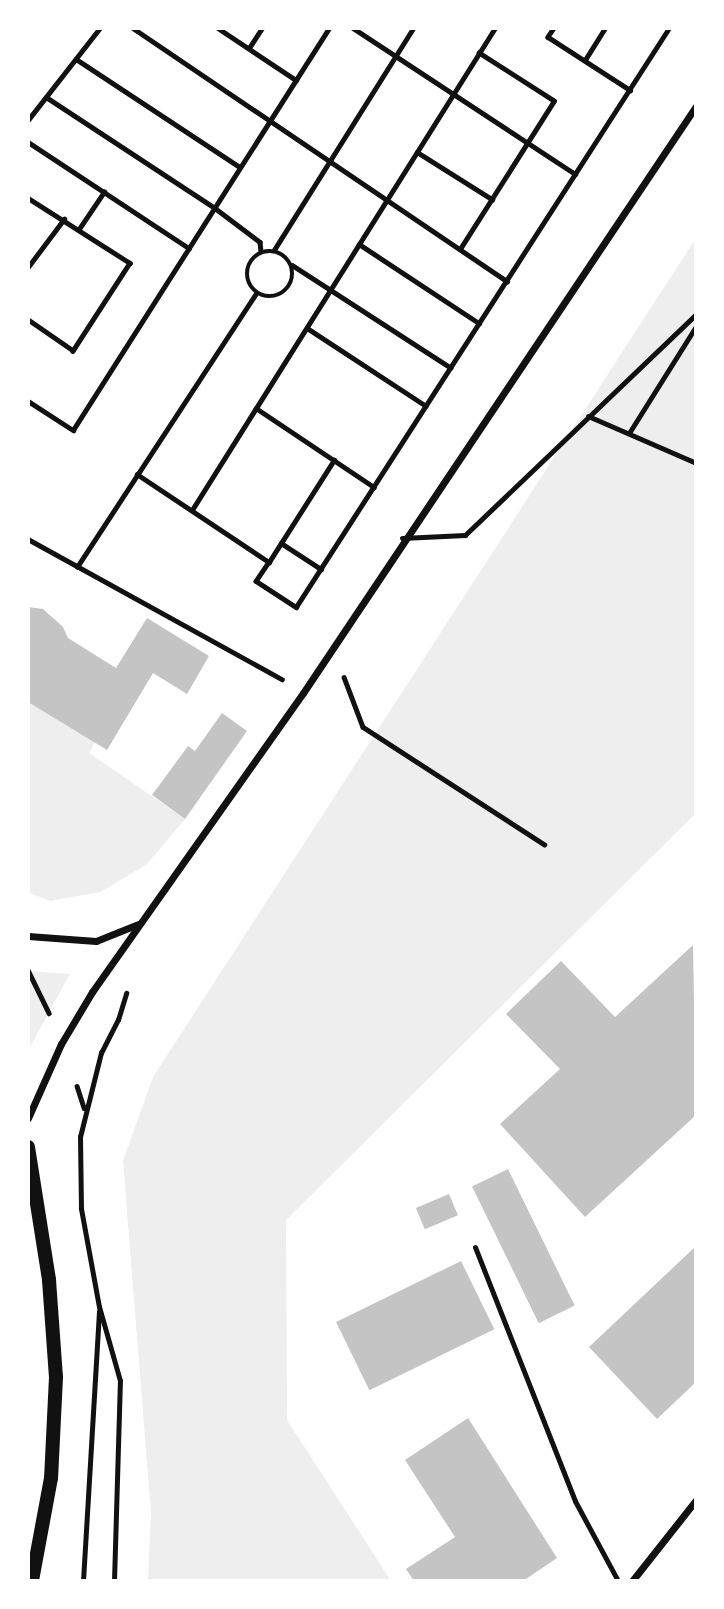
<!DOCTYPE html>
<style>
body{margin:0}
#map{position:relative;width:724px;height:1609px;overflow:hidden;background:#fff;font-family:"Roboto Serif",serif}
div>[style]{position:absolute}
.green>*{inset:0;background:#eee}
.building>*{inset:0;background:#c4c4c4;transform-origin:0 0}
.path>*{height:4.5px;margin:-2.25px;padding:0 2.25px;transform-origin:2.25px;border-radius:2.25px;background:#111}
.path>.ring{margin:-2.25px;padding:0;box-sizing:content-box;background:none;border:4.5px solid #111;border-radius:50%}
.service>*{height:5px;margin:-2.5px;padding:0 2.5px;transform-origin:2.5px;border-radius:2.5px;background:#111}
.minor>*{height:7px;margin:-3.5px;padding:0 3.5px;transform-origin:3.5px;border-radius:3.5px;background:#111}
.secondary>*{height:14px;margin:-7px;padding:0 7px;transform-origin:7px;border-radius:7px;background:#111}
span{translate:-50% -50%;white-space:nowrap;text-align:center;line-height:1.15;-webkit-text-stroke:6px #fff;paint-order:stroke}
.frame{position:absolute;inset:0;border:30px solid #fff;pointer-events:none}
</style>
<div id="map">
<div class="green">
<div style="clip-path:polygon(696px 238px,696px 813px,286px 1220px,287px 1420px,391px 1581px,148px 1581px,151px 1513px,123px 1161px,153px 1077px)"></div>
<div style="clip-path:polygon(28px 702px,95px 742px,89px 753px,185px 819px,146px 865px,100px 892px,50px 901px,28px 892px)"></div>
<div style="clip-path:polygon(28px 971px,70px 974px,30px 1047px,28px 1040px)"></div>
</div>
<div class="building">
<div style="clip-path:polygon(28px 607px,43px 609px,63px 627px,68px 638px,116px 668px,147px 618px,209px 656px,187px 694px,153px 673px,107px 750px,28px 702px)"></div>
<div style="clip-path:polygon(222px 713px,247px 731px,185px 819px,152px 795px,188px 746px,195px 751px)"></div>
<div style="clip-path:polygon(693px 945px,696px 1115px,585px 1217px,500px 1124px,560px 1069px,506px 1014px,561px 961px,615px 1017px)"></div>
<div style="left:508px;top:1169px;width:152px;height:40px;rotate:64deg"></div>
<div style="left:449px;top:1194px;width:23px;height:36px;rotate:67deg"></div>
<div style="clip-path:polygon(696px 1246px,696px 1382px,657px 1419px,589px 1347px)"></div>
<div style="left:461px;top:1261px;width:76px;height:139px;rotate:64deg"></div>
<div style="clip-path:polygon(468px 1418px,557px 1558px,523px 1581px,414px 1581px,406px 1569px,455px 1537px,405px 1460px)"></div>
</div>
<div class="path">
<div style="left:133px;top:28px;width:452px;rotate:34.1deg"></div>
<div style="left:218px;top:28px;width:94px;rotate:33.7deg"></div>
<div style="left:353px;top:28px;width:266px;rotate:33.3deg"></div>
<div style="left:554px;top:28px;width:11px;rotate:124deg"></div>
<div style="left:548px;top:37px;width:98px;rotate:32.9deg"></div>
<div style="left:249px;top:48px;width:24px;rotate:-57deg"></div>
<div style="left:76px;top:59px;width:196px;rotate:33.4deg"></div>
<div style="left:585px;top:60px;width:38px;rotate:-58deg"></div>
<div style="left:46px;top:97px;width:202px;rotate:33.3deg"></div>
<div style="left:215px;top:208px;width:56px;rotate:37.1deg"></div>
<div style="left:260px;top:242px;width:9px;rotate:84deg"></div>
<div style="left:28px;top:120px;width:117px;rotate:-52deg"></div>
<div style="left:28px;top:142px;width:193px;rotate:33.4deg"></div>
<div style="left:417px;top:152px;width:89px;rotate:32.1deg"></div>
<div style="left:28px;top:198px;width:121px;rotate:32.5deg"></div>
<div style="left:130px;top:263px;width:105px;rotate:122.9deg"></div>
<div style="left:73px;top:351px;width:55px;rotate:-145.4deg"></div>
<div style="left:79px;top:229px;width:45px;rotate:-56deg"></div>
<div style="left:359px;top:244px;width:144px;rotate:33.4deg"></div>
<div style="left:460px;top:249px;width:175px;rotate:-57.6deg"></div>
<div style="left:554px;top:101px;width:89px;rotate:-147.4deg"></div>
<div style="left:274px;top:250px;width:262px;rotate:-57.9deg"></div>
<div class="ring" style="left:247px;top:251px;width:41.5px;height:41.5px"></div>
<div style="left:292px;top:265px;width:189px;rotate:32.9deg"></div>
<div style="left:28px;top:267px;width:60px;rotate:-53.1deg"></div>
<div style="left:307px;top:328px;width:142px;rotate:33.2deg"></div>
<div style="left:28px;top:401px;width:54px;rotate:32.8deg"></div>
<div style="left:73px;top:430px;width:477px;rotate:-57.5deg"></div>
<div style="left:256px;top:408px;width:142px;rotate:33.8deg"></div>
<div style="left:137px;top:474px;width:159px;rotate:33.7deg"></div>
<div style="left:269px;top:562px;width:23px;rotate:124deg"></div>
<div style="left:256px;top:581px;width:48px;rotate:33deg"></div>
<div style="left:296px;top:607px;width:689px;rotate:-57.21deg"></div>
<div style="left:192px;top:510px;width:569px;rotate:-57.85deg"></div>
<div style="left:28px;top:539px;width:290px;rotate:28.9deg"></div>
<div style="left:281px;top:543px;width:48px;rotate:33deg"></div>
<div style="left:269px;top:562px;width:121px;rotate:-57.5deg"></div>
<div style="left:77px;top:567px;width:327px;rotate:-56.8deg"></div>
<div style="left:344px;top:677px;width:53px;rotate:69.2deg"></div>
<div style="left:363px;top:727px;width:216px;rotate:32.9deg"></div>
<div style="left:28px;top:970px;width:48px;rotate:64deg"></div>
<div style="left:77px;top:1086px;width:23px;rotate:72deg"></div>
<div style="left:83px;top:1581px;width:270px;rotate:-86.6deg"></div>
<div style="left:114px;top:1581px;width:200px;rotate:-88.3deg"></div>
<div style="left:120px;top:1381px;width:77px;rotate:-105.8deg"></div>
<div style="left:99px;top:1307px;width:100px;rotate:-100.4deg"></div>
<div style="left:81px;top:1209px;width:72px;rotate:-90.8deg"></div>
<div style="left:80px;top:1137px;width:87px;rotate:-76deg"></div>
<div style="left:101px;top:1053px;width:37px;rotate:-63deg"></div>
<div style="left:118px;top:1020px;width:28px;rotate:-73deg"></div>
</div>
<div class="service">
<div style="left:588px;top:416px;width:118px;rotate:23.5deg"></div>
<div style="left:629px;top:433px;width:126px;rotate:-57.9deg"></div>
<div style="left:402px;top:538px;width:63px;rotate:-2.7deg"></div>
<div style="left:465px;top:535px;width:320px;rotate:-43.7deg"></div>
<div style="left:475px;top:1247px;width:273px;rotate:68.5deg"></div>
<div style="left:575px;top:1501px;width:91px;rotate:61.7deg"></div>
</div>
<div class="minor">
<div style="left:28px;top:936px;width:68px;rotate:4.2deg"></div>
<div style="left:96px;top:941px;width:45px;rotate:-22deg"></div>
<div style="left:28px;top:1118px;width:81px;rotate:-66deg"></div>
<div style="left:61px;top:1044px;width:61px;rotate:-59.2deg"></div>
<div style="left:92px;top:992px;width:366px;rotate:-54.8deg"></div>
<div style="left:303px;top:693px;width:706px;rotate:-56.2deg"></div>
<div style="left:632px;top:1581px;width:103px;rotate:-51.7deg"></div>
</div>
<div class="secondary">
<div style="left:28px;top:1147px;width:135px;rotate:81deg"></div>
<div style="left:49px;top:1280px;width:97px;rotate:85.9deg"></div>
<div style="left:56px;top:1377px;width:101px;rotate:92.8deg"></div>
<div style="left:51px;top:1478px;width:105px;rotate:100.5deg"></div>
</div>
<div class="frame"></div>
</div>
